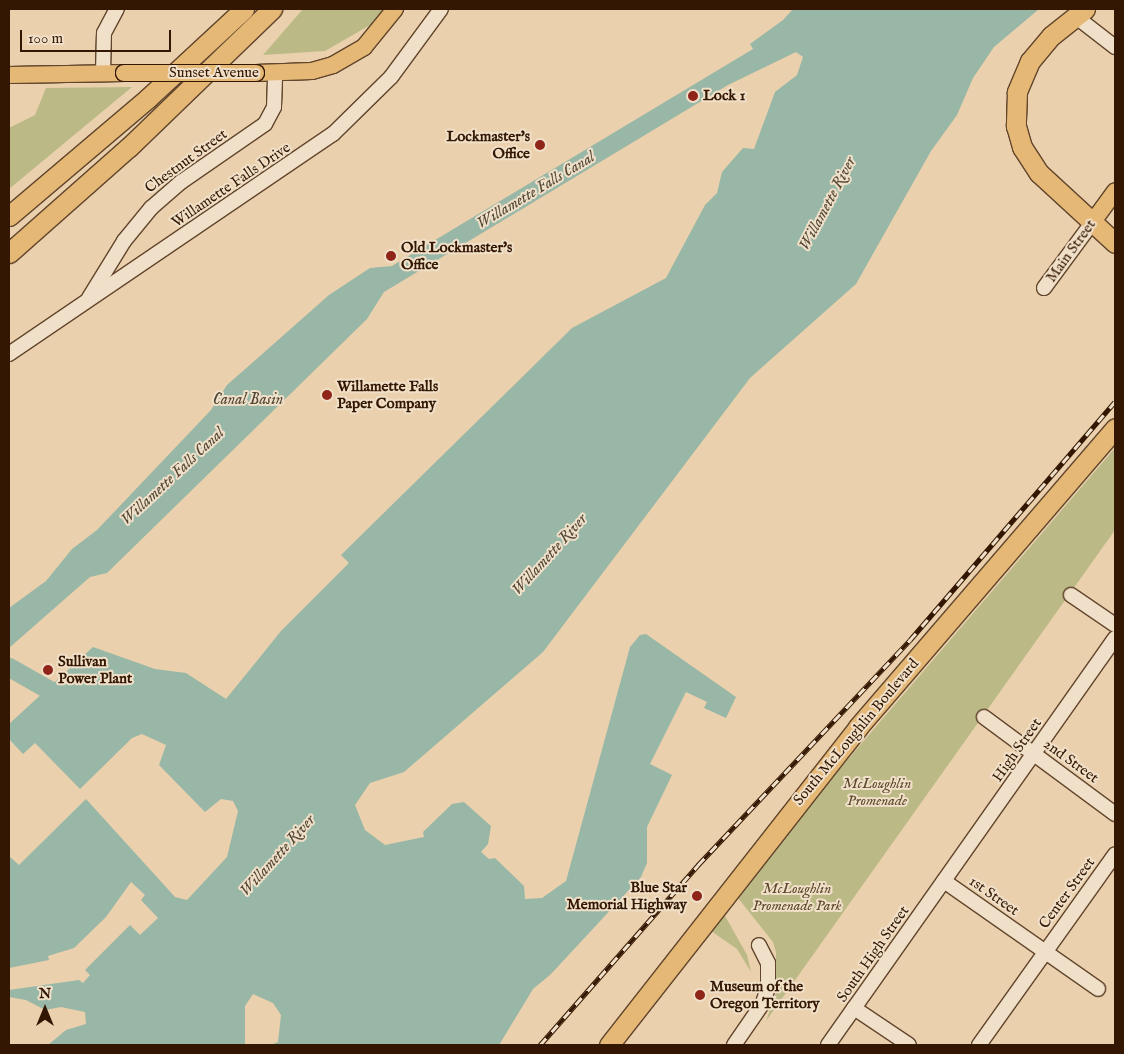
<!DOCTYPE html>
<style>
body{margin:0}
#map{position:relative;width:1124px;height:1054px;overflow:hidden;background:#ead0ac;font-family:"IM FELL English",serif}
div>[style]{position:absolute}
.green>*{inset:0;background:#bbba87}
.water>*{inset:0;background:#98b7a7}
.river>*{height:19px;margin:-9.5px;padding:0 9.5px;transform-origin:9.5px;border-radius:9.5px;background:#98b7a7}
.roads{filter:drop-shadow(1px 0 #61452c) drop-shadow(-1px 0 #61452c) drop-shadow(0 1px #61452c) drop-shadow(0 -1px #61452c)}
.minor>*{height:14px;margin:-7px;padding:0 7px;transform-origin:7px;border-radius:7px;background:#f1e0c9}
.major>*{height:16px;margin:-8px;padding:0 8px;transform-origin:8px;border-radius:8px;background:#e5b876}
.highway>*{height:19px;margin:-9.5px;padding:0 9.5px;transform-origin:9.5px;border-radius:9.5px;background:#e5b876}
.rail>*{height:5px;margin-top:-2.5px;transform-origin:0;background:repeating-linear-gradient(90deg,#f1e0c9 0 9px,#331702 0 18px);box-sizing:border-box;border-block:1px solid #331702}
.bridges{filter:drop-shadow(1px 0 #331702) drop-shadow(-1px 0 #331702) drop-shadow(0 1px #331702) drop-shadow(0 -1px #331702)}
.major-bridge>*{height:16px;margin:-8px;padding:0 8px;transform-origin:8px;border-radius:8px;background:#e5b876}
.dots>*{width:14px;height:14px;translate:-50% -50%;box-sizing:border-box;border:2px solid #f1e0c9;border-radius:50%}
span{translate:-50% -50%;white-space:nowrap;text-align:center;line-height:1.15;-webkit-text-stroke:4px #f1e0c9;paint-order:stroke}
.street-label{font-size:15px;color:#331702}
.poi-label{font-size:15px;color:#331702;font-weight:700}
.left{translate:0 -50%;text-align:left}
.right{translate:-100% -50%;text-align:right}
.park-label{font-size:15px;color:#5c482a;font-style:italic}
.water-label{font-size:16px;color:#514734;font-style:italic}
.frame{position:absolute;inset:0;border:10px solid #331702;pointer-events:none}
.north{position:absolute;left:20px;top:984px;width:50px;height:50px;-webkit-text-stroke:4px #f1e0c9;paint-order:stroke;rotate:0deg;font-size:14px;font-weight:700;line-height:20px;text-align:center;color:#331702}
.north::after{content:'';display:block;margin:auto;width:18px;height:22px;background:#331702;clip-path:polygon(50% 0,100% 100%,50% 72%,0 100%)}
.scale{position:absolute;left:20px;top:30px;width:151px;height:22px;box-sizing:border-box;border:2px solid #331702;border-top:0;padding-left:6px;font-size:15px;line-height:18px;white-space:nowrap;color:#331702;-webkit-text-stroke:4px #f1e0c9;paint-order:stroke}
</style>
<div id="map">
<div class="green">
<div style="clip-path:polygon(303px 9px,385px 9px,377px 21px,325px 51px,263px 55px)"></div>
<div style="clip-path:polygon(132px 87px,9px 189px,9px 128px,35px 115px,46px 88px)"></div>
<div style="clip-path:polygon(1115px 448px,1115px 530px,766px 1021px,776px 993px,776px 952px,773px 942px,738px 898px,813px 800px)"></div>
<div style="clip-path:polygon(724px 914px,747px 955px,751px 972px,737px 949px,711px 931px)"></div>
</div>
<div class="water">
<div style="clip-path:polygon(793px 9px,1039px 9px,994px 47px,973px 78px,957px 115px,931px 151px,856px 284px,750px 378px,543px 652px,404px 772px,370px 783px,355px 805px,365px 830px,385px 845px,424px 837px,423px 832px,452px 804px,464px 802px,491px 826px,488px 844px,481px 852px,489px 859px,495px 858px,524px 886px,525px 899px,542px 898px,566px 881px,630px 647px,640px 635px,646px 634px,736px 697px,726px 718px,704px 708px,707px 702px,686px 692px,650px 764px,672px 775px,647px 827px,647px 863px,641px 877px,551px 974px,533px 989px,499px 1045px,270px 1045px,278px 1042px,281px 1015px,273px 1003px,253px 994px,245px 1006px,245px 1045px,48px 1045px,66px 1030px,86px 1024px,85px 1012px,61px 1007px,45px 1010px,26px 1000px,9px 997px,9px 990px,79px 980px,83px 983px,90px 975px,85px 970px,130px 925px,140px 935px,158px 918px,141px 900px,145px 895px,131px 882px,106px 917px,74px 948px,48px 956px,49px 960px,9px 968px,9px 856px,19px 865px,86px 799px,175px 897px,187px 900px,227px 857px,238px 811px,233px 801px,221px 799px,205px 812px,159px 765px,166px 745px,142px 734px,132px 738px,80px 789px,35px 743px,23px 754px,9px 739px,9px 724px,93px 647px,155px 669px,186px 673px,226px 699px,281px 631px,349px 563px,341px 555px,572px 328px,666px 278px,705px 205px,717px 193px,722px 172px,743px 148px,754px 149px,775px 92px,797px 75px,803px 57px,796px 52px,728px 85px,384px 292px,367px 319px,107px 573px,90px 577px,9px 648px,9px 608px,46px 581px,72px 549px,97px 530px,211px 410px,227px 385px,329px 295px,370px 268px,392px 266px,753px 49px,750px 44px,783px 20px)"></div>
</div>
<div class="river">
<div style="left:9px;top:667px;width:48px;rotate:29.7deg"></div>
<div style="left:51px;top:691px;width:20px;rotate:11deg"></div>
</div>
<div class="roads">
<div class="minor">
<div style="left:1075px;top:16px;width:51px;rotate:37.8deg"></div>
<div style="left:103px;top:73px;width:40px;rotate:-88.6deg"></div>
<div style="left:104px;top:33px;width:27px;rotate:-62deg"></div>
<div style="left:1044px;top:288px;width:81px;rotate:-53.6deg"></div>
<div style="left:89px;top:298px;width:67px;rotate:-58.4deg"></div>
<div style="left:124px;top:241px;width:43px;rotate:-50.7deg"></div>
<div style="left:151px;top:208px;width:40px;rotate:-41deg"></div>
<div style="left:181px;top:182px;width:102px;rotate:-34.6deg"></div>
<div style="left:265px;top:124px;width:19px;rotate:-62deg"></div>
<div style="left:274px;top:107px;width:35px;rotate:-88deg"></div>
<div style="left:9px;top:354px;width:392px;rotate:-34.2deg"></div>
<div style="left:333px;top:134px;width:81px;rotate:-44.5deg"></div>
<div style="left:391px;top:77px;width:84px;rotate:-53.7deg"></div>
<div style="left:1071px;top:595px;width:53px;rotate:34.3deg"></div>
<div style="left:984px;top:717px;width:163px;rotate:36.5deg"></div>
<div style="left:944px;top:881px;width:188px;rotate:35deg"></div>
<div style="left:854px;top:1008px;width:66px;rotate:33.9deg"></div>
<div style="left:734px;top:1045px;width:51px;rotate:-55.4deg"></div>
<div style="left:763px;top:1003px;width:16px;rotate:-72deg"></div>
<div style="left:768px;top:988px;width:25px;rotate:-90deg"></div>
<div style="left:768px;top:963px;width:20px;rotate:-117deg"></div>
<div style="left:828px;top:1045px;width:498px;rotate:-54.8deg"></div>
<div style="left:979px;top:1045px;width:234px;rotate:-54.5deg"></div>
</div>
<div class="major">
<div style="left:256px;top:73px;width:56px;rotate:-2deg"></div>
<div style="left:312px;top:71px;width:22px;rotate:-16deg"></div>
<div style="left:333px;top:65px;width:36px;rotate:-30deg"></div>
<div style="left:364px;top:47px;width:49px;rotate:-50.8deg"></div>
<div style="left:9px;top:75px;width:115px;rotate:-1deg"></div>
<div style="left:1092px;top:223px;width:39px;rotate:-54deg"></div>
</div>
<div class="highway">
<div style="left:1085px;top:9px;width:43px;rotate:141.5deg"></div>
<div style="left:1051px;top:36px;width:33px;rotate:130deg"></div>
<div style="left:1030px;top:61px;width:34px;rotate:113deg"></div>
<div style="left:1017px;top:92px;width:34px;rotate:92deg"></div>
<div style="left:1016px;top:126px;width:22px;rotate:74deg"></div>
<div style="left:1022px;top:147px;width:31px;rotate:57deg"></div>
<div style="left:1039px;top:173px;width:103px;rotate:42.6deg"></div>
<div style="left:9px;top:216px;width:182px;rotate:-40.3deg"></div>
<div style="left:148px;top:98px;width:131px;rotate:-42.8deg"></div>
<div style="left:9px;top:253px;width:160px;rotate:-41.5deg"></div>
<div style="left:129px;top:147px;width:199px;rotate:-44deg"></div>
<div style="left:609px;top:1045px;width:404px;rotate:-51.9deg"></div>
<div style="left:858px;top:727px;width:394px;rotate:-49.3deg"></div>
</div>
</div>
<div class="rail">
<div style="left:540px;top:1045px;width:240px;rotate:-48.7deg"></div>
<div style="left:698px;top:865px;width:309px;rotate:-46.7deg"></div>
<div style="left:910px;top:640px;width:314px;rotate:-49.3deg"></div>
</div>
<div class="bridges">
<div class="major-bridge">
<div style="left:124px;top:73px;width:132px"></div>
</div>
</div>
<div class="dots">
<div style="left:693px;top:96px;background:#8f2418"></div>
<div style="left:540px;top:145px;background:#8f2418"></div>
<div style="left:391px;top:256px;background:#8f2418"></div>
<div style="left:327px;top:395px;background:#8f2418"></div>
<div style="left:48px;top:670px;background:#8f2418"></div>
<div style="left:697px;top:896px;background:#8f2418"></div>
<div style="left:700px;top:995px;background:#8f2418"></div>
</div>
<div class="street-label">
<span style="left:214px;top:73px">Sunset Avenue</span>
<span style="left:186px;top:161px;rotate:-36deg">Chestnut Street</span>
<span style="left:231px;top:185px;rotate:-34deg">Willamette Falls Drive</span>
<span style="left:1071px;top:251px;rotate:-54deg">Main Street</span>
<span style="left:856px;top:732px;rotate:-50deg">South McLoughlin Boulevard</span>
<span style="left:1017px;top:750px;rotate:-55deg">High Street</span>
<span style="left:1071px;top:761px;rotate:36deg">2nd Street</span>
<span style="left:1067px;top:893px;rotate:-54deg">Center Street</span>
<span style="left:994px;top:896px;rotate:35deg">1st Street</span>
<span style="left:873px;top:954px;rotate:-55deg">South High Street</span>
</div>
<div class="poi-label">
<span class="left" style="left:703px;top:96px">Lock 1</span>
<span class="right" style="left:530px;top:145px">Lockmaster's<br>Office</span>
<span class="left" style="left:401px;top:256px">Old Lockmaster's<br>Office</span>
<span class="left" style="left:337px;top:395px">Willamette Falls<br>Paper Company</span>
<span class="left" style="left:58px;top:670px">Sullivan<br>Power Plant</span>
<span class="right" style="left:687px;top:896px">Blue Star<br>Memorial Highway</span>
<span class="left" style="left:710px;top:995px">Museum of the<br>Oregon Territory</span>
</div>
<div class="park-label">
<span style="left:877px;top:792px">McLoughlin<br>Promenade</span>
<span style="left:797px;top:897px">McLoughlin<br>Promenade Park</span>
</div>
<div class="water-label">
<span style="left:536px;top:191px;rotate:-31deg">Willamette Falls Canal</span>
<span style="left:828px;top:204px;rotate:-62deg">Willamette River</span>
<span style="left:248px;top:400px">Canal Basin</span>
<span style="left:173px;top:477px;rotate:-43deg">Willamette Falls Canal</span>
<span style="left:550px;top:555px;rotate:-48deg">Willamette River</span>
<span style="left:278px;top:856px;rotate:-48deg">Willamette River</span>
</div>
<div class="frame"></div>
<div class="north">N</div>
<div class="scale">100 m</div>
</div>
